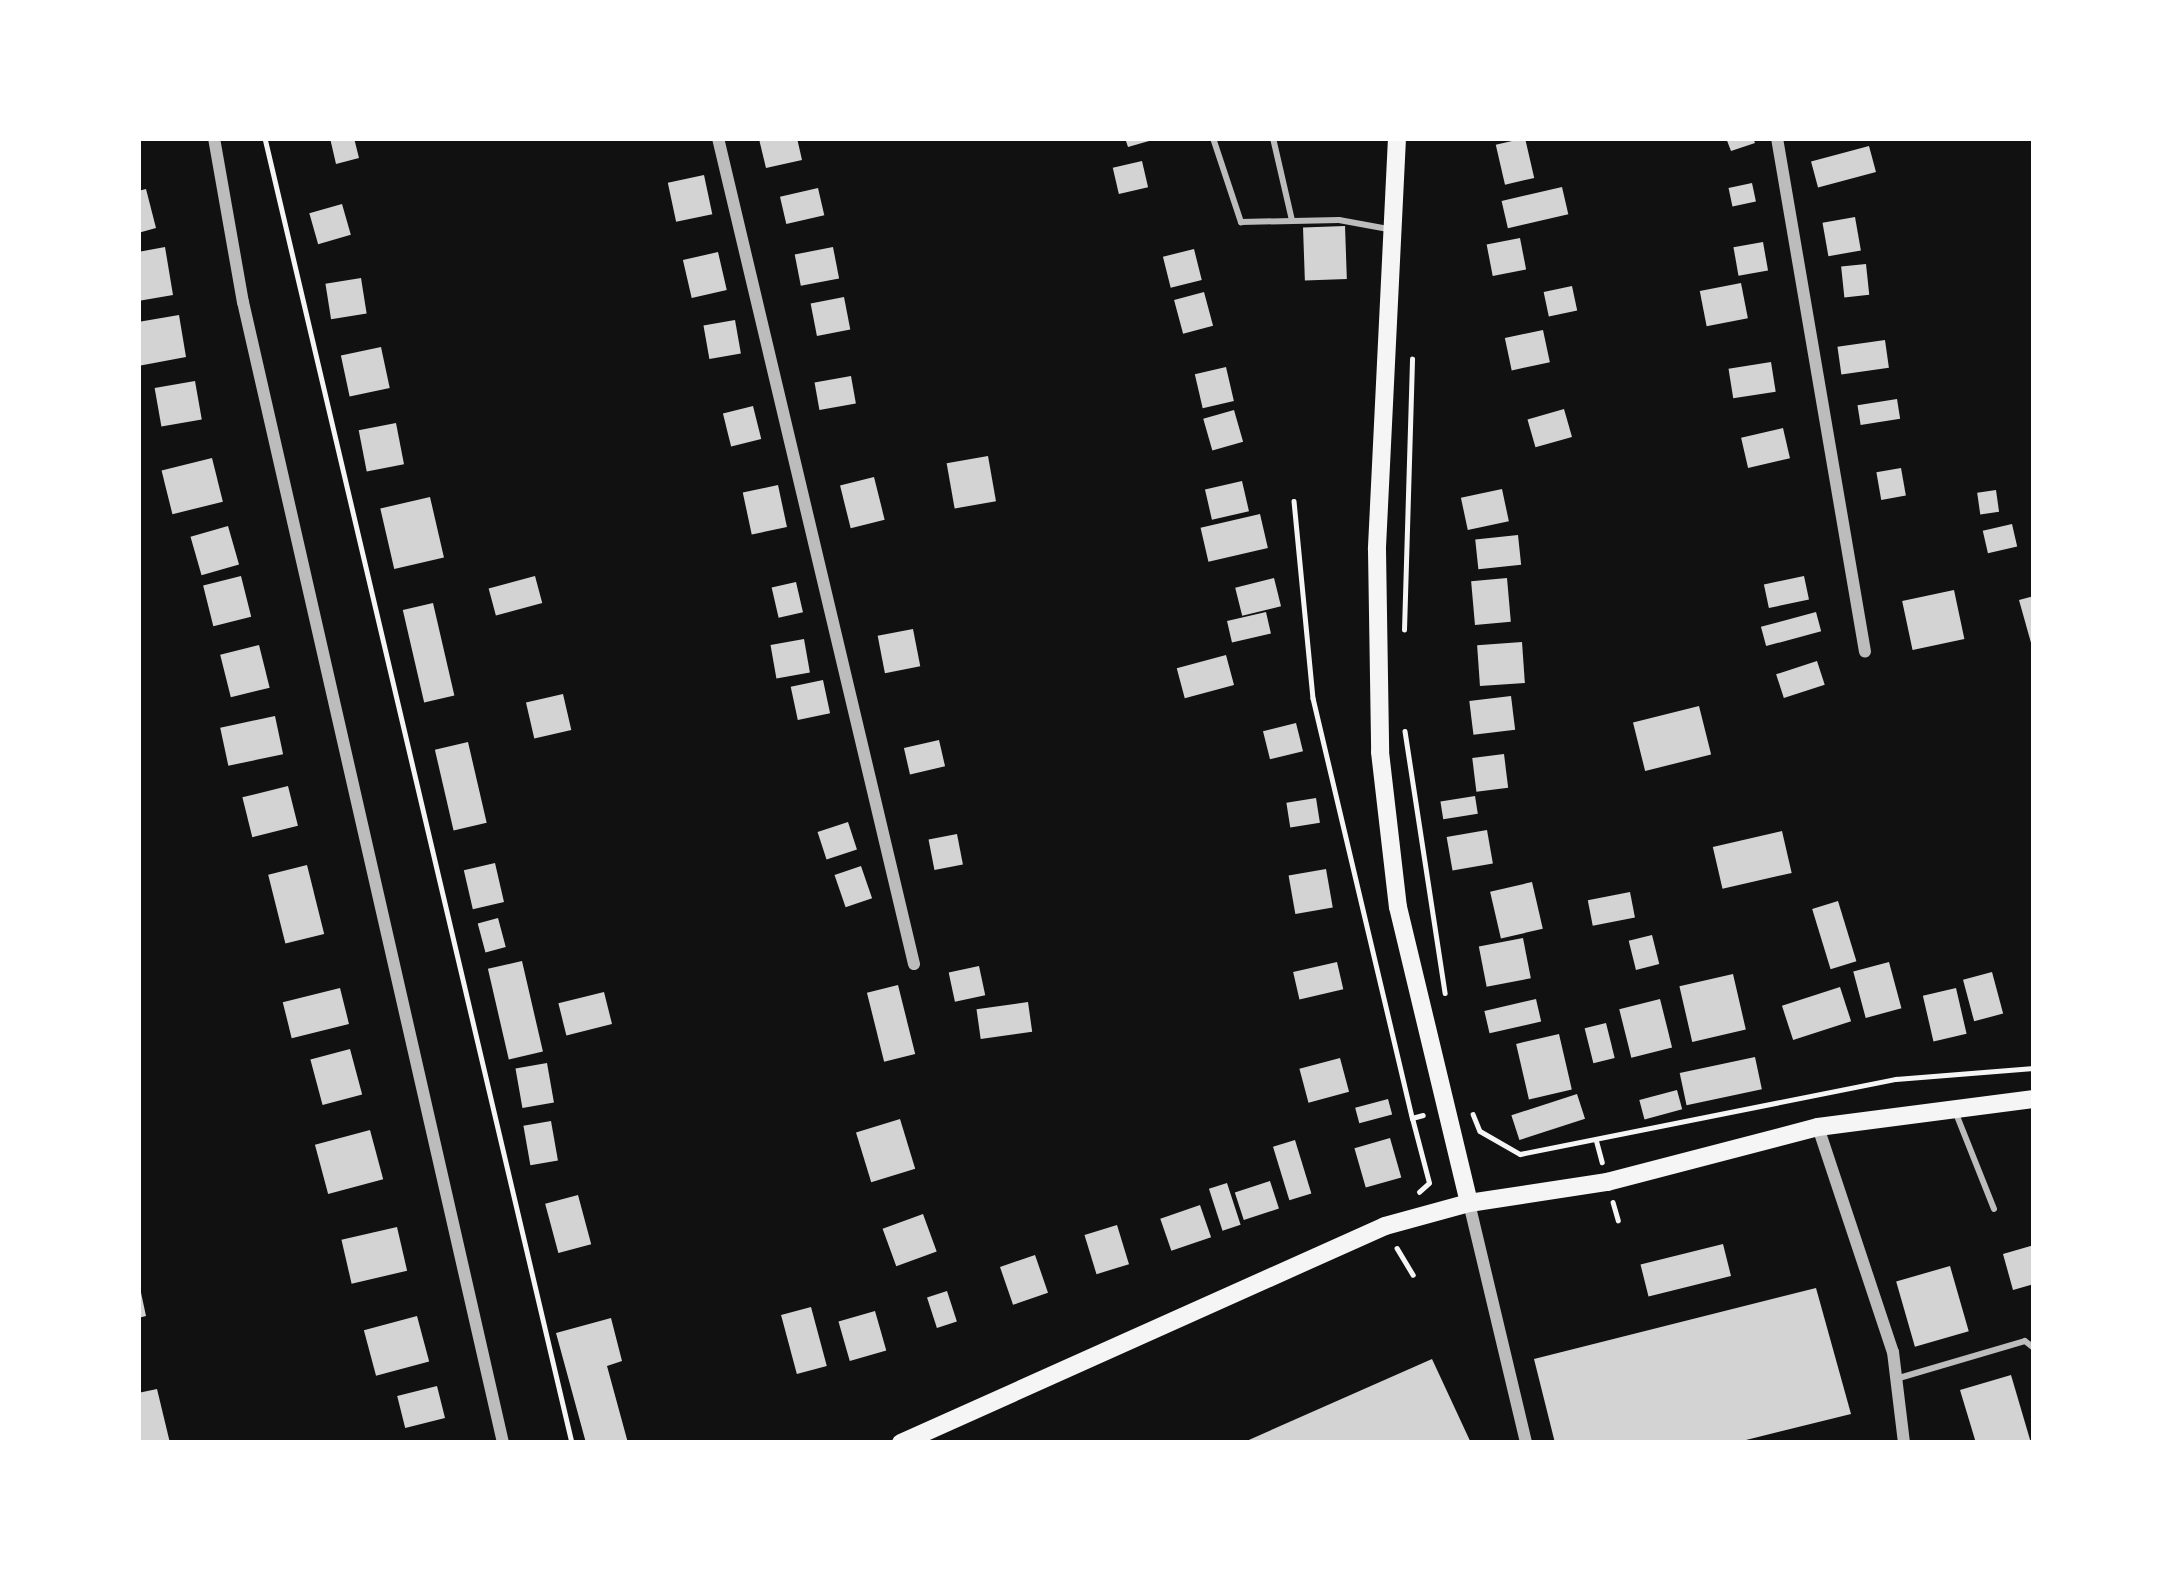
<!DOCTYPE html>
<style>
body{margin:0}
#map{position:relative;width:2172px;height:1581px;overflow:hidden;background:#111;font-family:Helvetica,sans-serif}
div>[style]{position:absolute}
.building>*{inset:0;background:#d3d3d3;transform-origin:0 0}
.path>*{height:4.5px;margin:-2.25px;padding:0 2.25px;transform-origin:2.25px;border-radius:2.25px;background:#f5f5f5}
.service>*{height:6px;margin:-3px;padding:0 3px;transform-origin:3px;border-radius:3px;background:#bcbcbc}
.minor>*{height:12px;margin:-6px;padding:0 6px;transform-origin:6px;border-radius:6px;background:#bcbcbc}
.secondary>*{height:18px;margin:-9px;padding:0 9px;transform-origin:9px;border-radius:9px;background:#f5f5f5}
span{translate:-50% -50%;white-space:nowrap;text-align:center;line-height:1.15;-webkit-text-stroke:9px #fff;paint-order:stroke}
.frame{position:absolute;inset:0;border:141px solid #fff;pointer-events:none}
</style>
<div id="map">
<div class="building">
<div style="clip-path:polygon(330px 138px,354px 138px,359px 158px,336px 164px)"></div>
<div style="clip-path:polygon(797px 138px,802px 160px,766px 168px,759px 139px)"></div>
<div style="clip-path:polygon(1125px 138px,1156px 138px,1156px 139px,1128px 147px)"></div>
<div style="left:1525px;top:138px;width:41px;height:30px;rotate:77deg"></div>
<div style="clip-path:polygon(1726px 138px,1753px 138px,1755px 143px,1731px 151px)"></div>
<div style="left:1869px;top:146px;width:27px;height:60px;rotate:75deg"></div>
<div style="left:1142px;top:161px;width:27px;height:30px;rotate:77deg"></div>
<div style="left:704px;top:175px;width:40px;height:37px;rotate:78deg"></div>
<div style="left:1752px;top:183px;width:19px;height:24px;rotate:78deg"></div>
<div style="left:1562px;top:187px;width:28px;height:62px;rotate:77deg"></div>
<div style="left:818px;top:188px;width:28px;height:39px;rotate:77deg"></div>
<div style="clip-path:polygon(146px 189px,156px 228px,138px 233px,138px 191px)"></div>
<div style="left:342px;top:204px;width:32px;height:34px;rotate:74deg"></div>
<div style="left:1855px;top:217px;width:34px;height:33px;rotate:80deg"></div>
<div style="left:1345px;top:226px;width:53px;height:42px;rotate:88deg"></div>
<div style="left:1520px;top:238px;width:32px;height:34px;rotate:79deg"></div>
<div style="left:1763px;top:242px;width:29px;height:30px;rotate:80deg"></div>
<div style="clip-path:polygon(165px 247px,173px 295px,138px 301px,138px 252px)"></div>
<div style="left:833px;top:247px;width:32px;height:39px;rotate:79deg"></div>
<div style="left:1194px;top:249px;width:32px;height:32px;rotate:76deg"></div>
<div style="left:718px;top:252px;width:39px;height:36px;rotate:77deg"></div>
<div style="left:1866px;top:264px;width:31px;height:25px;rotate:84deg"></div>
<div style="left:361px;top:278px;width:36px;height:36px;rotate:81deg"></div>
<div style="left:1741px;top:283px;width:36px;height:42px;rotate:79deg"></div>
<div style="left:1572px;top:286px;width:25px;height:29px;rotate:78deg"></div>
<div style="left:1204px;top:292px;width:35px;height:31px;rotate:75deg"></div>
<div style="left:844px;top:297px;width:33px;height:34px;rotate:79deg"></div>
<div style="clip-path:polygon(179px 315px,186px 357px,138px 366px,138px 322px)"></div>
<div style="left:735px;top:320px;width:34px;height:32px;rotate:80deg"></div>
<div style="left:1543px;top:330px;width:33px;height:39px;rotate:78deg"></div>
<div style="left:1885px;top:340px;width:28px;height:48px;rotate:82deg"></div>
<div style="left:381px;top:347px;width:42px;height:41px;rotate:78deg"></div>
<div style="left:1771px;top:362px;width:30px;height:43px;rotate:81deg"></div>
<div style="left:1226px;top:367px;width:35px;height:32px;rotate:77deg"></div>
<div style="left:851px;top:376px;width:28px;height:37px;rotate:80deg"></div>
<div style="left:195px;top:381px;width:39px;height:41px;rotate:80deg"></div>
<div style="left:1897px;top:399px;width:20px;height:40px;rotate:81deg"></div>
<div style="left:753px;top:406px;width:34px;height:31px;rotate:76deg"></div>
<div style="left:1564px;top:409px;width:29px;height:38px;rotate:74deg"></div>
<div style="left:1234px;top:410px;width:33px;height:32px;rotate:74deg"></div>
<div style="left:396px;top:423px;width:42px;height:38px;rotate:79deg"></div>
<div style="left:1783px;top:428px;width:31px;height:43px;rotate:77deg"></div>
<div style="left:988px;top:456px;width:46px;height:42px;rotate:80deg"></div>
<div style="left:212px;top:458px;width:45px;height:52px;rotate:76deg"></div>
<div style="left:1901px;top:468px;width:28px;height:25px;rotate:80deg"></div>
<div style="left:874px;top:477px;width:44px;height:35px;rotate:76deg"></div>
<div style="left:1242px;top:481px;width:31px;height:38px;rotate:77deg"></div>
<div style="left:778px;top:485px;width:43px;height:36px;rotate:78deg"></div>
<div style="left:1502px;top:489px;width:33px;height:42px;rotate:78deg"></div>
<div style="left:1996px;top:490px;width:22px;height:19px;rotate:82deg"></div>
<div style="left:430px;top:497px;width:62px;height:51px;rotate:77deg"></div>
<div style="left:1260px;top:514px;width:35px;height:61px;rotate:77deg"></div>
<div style="left:2012px;top:524px;width:23px;height:30px;rotate:77deg"></div>
<div style="left:228px;top:526px;width:40px;height:39px;rotate:74deg"></div>
<div style="left:1518px;top:535px;width:30px;height:43px;rotate:84deg"></div>
<div style="left:241px;top:576px;width:42px;height:39px;rotate:76deg"></div>
<div style="left:535px;top:576px;width:28px;height:48px;rotate:75deg"></div>
<div style="left:1804px;top:576px;width:24px;height:41px;rotate:78deg"></div>
<div style="left:1274px;top:578px;width:29px;height:40px;rotate:76deg"></div>
<div style="left:1507px;top:578px;width:44px;height:36px;rotate:85deg"></div>
<div style="left:796px;top:582px;width:31px;height:25px;rotate:77deg"></div>
<div style="left:1954px;top:590px;width:50px;height:53px;rotate:78deg"></div>
<div style="clip-path:polygon(2034px 596px,2034px 650px,2033px 650px,2019px 600px)"></div>
<div style="left:433px;top:603px;width:95px;height:31px;rotate:77deg"></div>
<div style="left:1266px;top:612px;width:22px;height:40px;rotate:77deg"></div>
<div style="left:1816px;top:612px;width:20px;height:57px;rotate:75deg"></div>
<div style="left:913px;top:629px;width:38px;height:36px;rotate:79deg"></div>
<div style="left:804px;top:639px;width:34px;height:34px;rotate:80deg"></div>
<div style="left:1522px;top:642px;width:41px;height:45px;rotate:86deg"></div>
<div style="left:259px;top:645px;width:44px;height:40px;rotate:76deg"></div>
<div style="left:1226px;top:655px;width:31px;height:51px;rotate:75deg"></div>
<div style="left:1817px;top:661px;width:25px;height:43px;rotate:72deg"></div>
<div style="left:823px;top:680px;width:34px;height:33px;rotate:78deg"></div>
<div style="left:563px;top:694px;width:37px;height:38px;rotate:77deg"></div>
<div style="left:1511px;top:696px;width:34px;height:42px;rotate:83deg"></div>
<div style="left:1699px;top:706px;width:50px;height:68px;rotate:76deg"></div>
<div style="left:275px;top:716px;width:39px;height:56px;rotate:78deg"></div>
<div style="left:1296px;top:723px;width:29px;height:34px;rotate:76deg"></div>
<div style="left:939px;top:740px;width:27px;height:36px;rotate:77deg"></div>
<div style="left:468px;top:742px;width:83px;height:34px;rotate:77deg"></div>
<div style="left:1504px;top:754px;width:34px;height:32px;rotate:83deg"></div>
<div style="left:288px;top:786px;width:41px;height:47px;rotate:76deg"></div>
<div style="left:1475px;top:796px;width:18px;height:35px;rotate:81deg"></div>
<div style="left:1316px;top:798px;width:25px;height:30px;rotate:81deg"></div>
<div style="left:848px;top:822px;width:29px;height:32px;rotate:72deg"></div>
<div style="left:1487px;top:830px;width:34px;height:41px;rotate:80deg"></div>
<div style="left:1782px;top:831px;width:43px;height:71px;rotate:77deg"></div>
<div style="left:957px;top:834px;width:31px;height:29px;rotate:79deg"></div>
<div style="left:495px;top:863px;width:40px;height:32px;rotate:77deg"></div>
<div style="left:307px;top:865px;width:71px;height:40px;rotate:76deg"></div>
<div style="left:861px;top:866px;width:34px;height:28px;rotate:71deg"></div>
<div style="left:1326px;top:869px;width:39px;height:38px;rotate:80deg"></div>
<div style="left:1532px;top:882px;width:48px;height:43px;rotate:77deg"></div>
<div style="left:1630px;top:892px;width:26px;height:43px;rotate:79deg"></div>
<div style="left:1838px;top:901px;width:63px;height:27px;rotate:73deg"></div>
<div style="left:498px;top:918px;width:30px;height:21px;rotate:75deg"></div>
<div style="left:1652px;top:935px;width:30px;height:24px;rotate:76deg"></div>
<div style="left:1523px;top:938px;width:41px;height:45px;rotate:79deg"></div>
<div style="left:522px;top:961px;width:93px;height:35px;rotate:77deg"></div>
<div style="left:1337px;top:962px;width:28px;height:45px;rotate:77deg"></div>
<div style="left:1889px;top:962px;width:48px;height:37px;rotate:75deg"></div>
<div style="left:979px;top:966px;width:30px;height:31px;rotate:78deg"></div>
<div style="left:1992px;top:972px;width:43px;height:30px;rotate:75deg"></div>
<div style="left:1733px;top:974px;width:57px;height:55px;rotate:77deg"></div>
<div style="left:898px;top:985px;width:71px;height:32px;rotate:76deg"></div>
<div style="left:1840px;top:987px;width:36px;height:61px;rotate:72deg"></div>
<div style="left:340px;top:988px;width:37px;height:59px;rotate:76deg"></div>
<div style="left:1956px;top:988px;width:47px;height:34px;rotate:77deg"></div>
<div style="left:604px;top:992px;width:33px;height:47px;rotate:76deg"></div>
<div style="left:1536px;top:999px;width:23px;height:53px;rotate:77deg"></div>
<div style="left:1660px;top:999px;width:50px;height:42px;rotate:76deg"></div>
<div style="left:1028px;top:1002px;width:30px;height:52px;rotate:82deg"></div>
<div style="left:1606px;top:1023px;width:36px;height:22px;rotate:76deg"></div>
<div style="left:1559px;top:1034px;width:57px;height:44px;rotate:77deg"></div>
<div style="left:350px;top:1049px;width:47px;height:41px;rotate:75deg"></div>
<div style="left:1755px;top:1057px;width:33px;height:77px;rotate:78deg"></div>
<div style="left:1340px;top:1058px;width:35px;height:42px;rotate:75deg"></div>
<div style="left:547px;top:1063px;width:40px;height:32px;rotate:80deg"></div>
<div style="left:1677px;top:1090px;width:20px;height:39px;rotate:75deg"></div>
<div style="left:1577px;top:1094px;width:26px;height:69px;rotate:72deg"></div>
<div style="left:1388px;top:1099px;width:16px;height:34px;rotate:75deg"></div>
<div style="left:900px;top:1119px;width:52px;height:46px;rotate:73deg"></div>
<div style="left:551px;top:1121px;width:40px;height:28px;rotate:80deg"></div>
<div style="left:370px;top:1130px;width:51px;height:57px;rotate:75deg"></div>
<div style="left:1390px;top:1138px;width:41px;height:37px;rotate:74deg"></div>
<div style="left:1295px;top:1140px;width:56px;height:23px;rotate:73deg"></div>
<div style="left:1270px;top:1181px;width:29px;height:37px;rotate:72deg"></div>
<div style="left:1227px;top:1183px;width:44px;height:19px;rotate:72deg"></div>
<div style="left:578px;top:1195px;width:51px;height:34px;rotate:75deg"></div>
<div style="left:1200px;top:1205px;width:34px;height:42px;rotate:71deg"></div>
<div style="left:923px;top:1214px;width:40px;height:43px;rotate:70deg"></div>
<div style="left:1117px;top:1225px;width:41px;height:34px;rotate:73deg"></div>
<div style="left:397px;top:1227px;width:45px;height:57px;rotate:77deg"></div>
<div style="left:1723px;top:1244px;width:33px;height:85px;rotate:76deg"></div>
<div style="clip-path:polygon(2034px 1245px,2034px 1284px,2013px 1290px,2003px 1254px)"></div>
<div style="left:1035px;top:1255px;width:40px;height:37px;rotate:71deg"></div>
<div style="left:1950px;top:1266px;width:68px;height:56px;rotate:74deg"></div>
<div style="clip-path:polygon(140px 1288px,146px 1316px,138px 1318px,138px 1289px)"></div>
<div style="clip-path:polygon(1816px 1288px,1851px 1414px,1734px 1443px,1555px 1443px,1534px 1359px)"></div>
<div style="left:947px;top:1291px;width:32px;height:21px;rotate:72deg"></div>
<div style="left:811px;top:1307px;width:61px;height:31px;rotate:75deg"></div>
<div style="left:875px;top:1311px;width:41px;height:38px;rotate:74deg"></div>
<div style="left:417px;top:1316px;width:47px;height:55px;rotate:75deg"></div>
<div style="clip-path:polygon(611px 1318px,622px 1361px,607px 1366px,628px 1443px,586px 1443px,556px 1333px)"></div>
<div style="clip-path:polygon(1432px 1359px,1471px 1443px,1242px 1443px)"></div>
<div style="clip-path:polygon(2011px 1375px,2031px 1443px,1976px 1443px,1960px 1390px)"></div>
<div style="left:437px;top:1386px;width:33px;height:41px;rotate:76deg"></div>
<div style="clip-path:polygon(157px 1389px,170px 1443px,138px 1443px,138px 1393px)"></div>
</div>
<div class="path">
<div style="left:265px;top:138px;width:1341px;rotate:76.76deg"></div>
<div style="left:1294px;top:501px;width:198px;rotate:84.5deg"></div>
<div style="left:1313px;top:698px;width:432px;rotate:76.7deg"></div>
<div style="left:1404px;top:630px;width:271px;rotate:-88.3deg"></div>
<div style="left:1405px;top:731px;width:265px;rotate:81.3deg"></div>
<div style="left:1473px;top:1114px;width:18px;rotate:68deg"></div>
<div style="left:1480px;top:1131px;width:46px;rotate:29.9deg"></div>
<div style="left:1520px;top:1154px;width:383px;rotate:-11.3deg"></div>
<div style="left:1896px;top:1079px;width:138px;rotate:-4.6deg"></div>
<div style="left:1596px;top:1139px;width:24px;rotate:75deg"></div>
<div style="left:1419px;top:1192px;width:13px;rotate:-42deg"></div>
<div style="left:1429px;top:1183px;width:67px;rotate:-104.7deg"></div>
<div style="left:1412px;top:1118px;width:11px;rotate:-15deg"></div>
<div style="left:1613px;top:1202px;width:19px;rotate:74deg"></div>
<div style="left:1397px;top:1248px;width:31px;rotate:59deg"></div>
</div>
<div class="service">
<div style="left:1213px;top:138px;width:89px;rotate:71.6deg"></div>
<div style="left:1241px;top:222px;width:98px;rotate:-1.2deg"></div>
<div style="left:1339px;top:220px;width:50px;rotate:10.4deg"></div>
<div style="left:1273px;top:138px;width:84px;rotate:77deg"></div>
<div style="left:1957px;top:1116px;width:100px;rotate:68.3deg"></div>
<div style="left:1899px;top:1378px;width:131px;rotate:-16.4deg"></div>
<div style="left:2025px;top:1341px;width:11px;rotate:38deg"></div>
</div>
<div class="minor">
<div style="left:214px;top:138px;width:167px;rotate:80deg"></div>
<div style="left:243px;top:302px;width:1170px;rotate:77.16deg"></div>
<div style="left:718px;top:138px;width:849px;rotate:76.65deg"></div>
<div style="left:1777px;top:138px;width:521px;rotate:80.28deg"></div>
<div style="left:1818px;top:1127px;width:237px;rotate:71.6deg"></div>
<div style="left:1893px;top:1352px;width:92px;rotate:83.1deg"></div>
<div style="left:1469px;top:1203px;width:247px;rotate:76.6deg"></div>
</div>
<div class="secondary">
<div style="left:1397px;top:138px;width:412px;rotate:92.8deg"></div>
<div style="left:1377px;top:550px;width:202px;rotate:89.1deg"></div>
<div style="left:1380px;top:752px;width:156px;rotate:83.4deg"></div>
<div style="left:1398px;top:907px;width:304px;rotate:76.5deg"></div>
<div style="left:901px;top:1443px;width:530px;rotate:-24.15deg"></div>
<div style="left:1385px;top:1226px;width:87px;rotate:-15.3deg"></div>
<div style="left:1469px;top:1203px;width:140px;rotate:-8.7deg"></div>
<div style="left:1607px;top:1182px;width:218px;rotate:-14.6deg"></div>
<div style="left:1818px;top:1127px;width:218px;rotate:-7.4deg"></div>
</div>
<div class="frame"></div>
</div>
